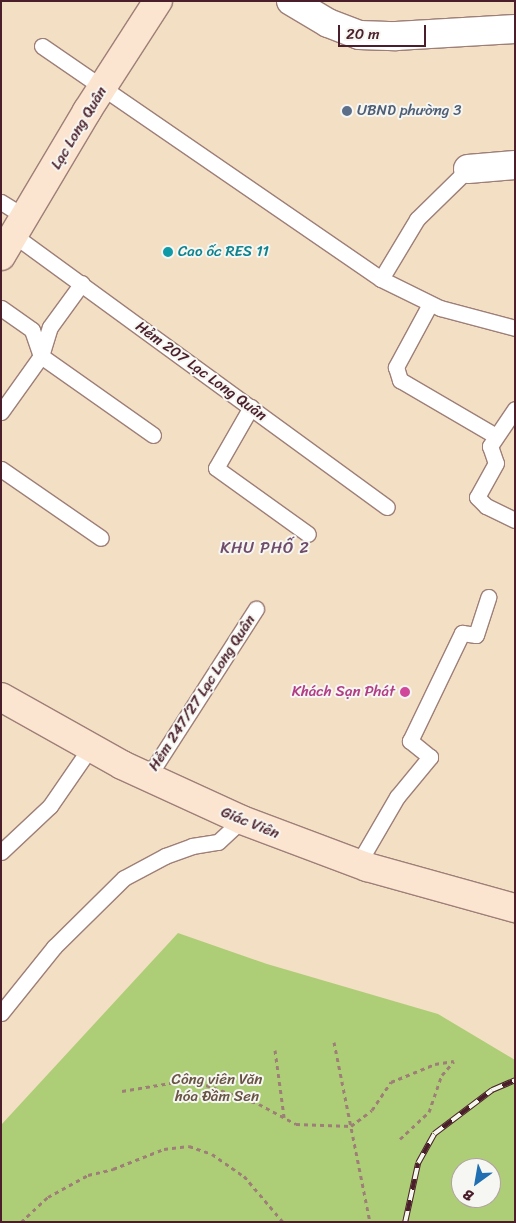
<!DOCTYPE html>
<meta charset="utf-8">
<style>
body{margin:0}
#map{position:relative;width:516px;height:1223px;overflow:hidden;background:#f3dfc4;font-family:Sriracha,sans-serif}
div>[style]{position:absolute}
.green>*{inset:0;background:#adce77}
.path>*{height:3px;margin-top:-1.5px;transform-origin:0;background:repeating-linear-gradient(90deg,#9e7f78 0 4px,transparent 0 8px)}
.roads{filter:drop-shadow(1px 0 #9e7f78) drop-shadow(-1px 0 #9e7f78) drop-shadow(0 1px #9e7f78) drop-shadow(0 -1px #9e7f78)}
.lane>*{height:15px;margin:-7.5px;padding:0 7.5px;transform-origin:7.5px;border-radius:7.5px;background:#fff}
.street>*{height:28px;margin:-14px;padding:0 14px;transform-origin:14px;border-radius:14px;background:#fff}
.secondary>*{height:28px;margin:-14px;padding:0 14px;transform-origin:14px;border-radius:14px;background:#fce5d0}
.rail>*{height:5.5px;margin-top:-2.75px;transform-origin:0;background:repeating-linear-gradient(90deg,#f6f6f2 0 11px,#4a1f2b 0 22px);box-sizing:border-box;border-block:1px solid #4a1f2b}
.dots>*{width:14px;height:14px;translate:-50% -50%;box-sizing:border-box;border:2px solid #f6f6f2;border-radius:50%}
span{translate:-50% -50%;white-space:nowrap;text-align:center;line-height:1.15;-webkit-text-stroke:4px #f6f6f2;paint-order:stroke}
.service-label{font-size:15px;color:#4e5e75}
.left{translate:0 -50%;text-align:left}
.street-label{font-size:15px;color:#4a1f2b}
.culture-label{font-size:15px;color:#0d838f}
.hotel-label{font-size:15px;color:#b23c85}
.right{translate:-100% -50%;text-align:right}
.park-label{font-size:15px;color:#685442}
.neighbourhood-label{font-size:16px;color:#704c6b;letter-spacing:1px}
.frame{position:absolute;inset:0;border:2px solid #4a1f2b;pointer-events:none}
.north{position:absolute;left:451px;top:1158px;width:50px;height:50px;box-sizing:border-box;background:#f6f6f2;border:1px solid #b1a0a2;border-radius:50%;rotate:212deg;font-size:14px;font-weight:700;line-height:20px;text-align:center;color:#4a1f2b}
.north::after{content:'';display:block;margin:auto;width:18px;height:22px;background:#1f6fb2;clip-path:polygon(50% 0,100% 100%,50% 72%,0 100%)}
.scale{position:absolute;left:338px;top:25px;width:88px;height:22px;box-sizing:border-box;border:2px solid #4a1f2b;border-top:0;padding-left:6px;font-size:15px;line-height:18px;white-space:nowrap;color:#4a1f2b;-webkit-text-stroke:4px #f6f6f2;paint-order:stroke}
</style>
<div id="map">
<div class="green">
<div style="clip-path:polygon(evenodd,178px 933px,267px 964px,438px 1014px,515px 1060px,515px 1222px,1px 1222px,1px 1125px,178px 933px,461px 1168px,491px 1168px,491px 1198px,461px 1198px,461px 1168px)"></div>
</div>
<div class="path">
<div style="left:334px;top:1042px;width:184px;rotate:78.7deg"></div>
<div style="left:275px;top:1050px;width:68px;rotate:82.3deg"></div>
<div style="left:122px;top:1091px;width:55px;rotate:-9.5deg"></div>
<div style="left:176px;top:1082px;width:30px;rotate:6deg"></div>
<div style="left:206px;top:1085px;width:56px;rotate:19.7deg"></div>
<div style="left:259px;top:1104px;width:42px;rotate:28.4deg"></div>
<div style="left:296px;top:1124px;width:55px;rotate:2.1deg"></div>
<div style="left:351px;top:1126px;width:26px;rotate:-37deg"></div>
<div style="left:372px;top:1110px;width:34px;rotate:-56deg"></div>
<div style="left:391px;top:1082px;width:48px;rotate:-22.2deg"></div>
<div style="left:435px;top:1064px;width:19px;rotate:-9deg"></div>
<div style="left:400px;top:1139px;width:40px;rotate:-43deg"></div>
<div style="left:429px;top:1112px;width:39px;rotate:-71deg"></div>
<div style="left:442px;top:1075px;width:18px;rotate:-49deg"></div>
<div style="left:21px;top:1222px;width:37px;rotate:-43deg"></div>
<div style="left:48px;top:1197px;width:46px;rotate:-28.8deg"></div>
<div style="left:88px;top:1175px;width:26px;rotate:-13deg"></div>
<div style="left:113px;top:1169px;width:55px;rotate:-21.4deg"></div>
<div style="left:164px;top:1149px;width:25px;rotate:-7deg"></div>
<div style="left:189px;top:1146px;width:24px;rotate:19deg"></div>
<div style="left:212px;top:1154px;width:39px;rotate:35deg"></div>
<div style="left:244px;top:1176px;width:60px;rotate:49.7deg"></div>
</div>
<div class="roads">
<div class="lane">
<div style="left:42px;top:46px;width:411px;rotate:34.5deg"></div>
<div style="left:381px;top:279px;width:66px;rotate:26.2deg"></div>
<div style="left:440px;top:308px;width:78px;rotate:14.9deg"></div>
<div style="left:1px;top:202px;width:31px;rotate:32deg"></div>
<div style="left:15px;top:236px;width:460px;rotate:36.1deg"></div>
<div style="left:381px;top:279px;width:70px;rotate:-59deg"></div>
<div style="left:417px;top:219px;width:71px;rotate:-44.4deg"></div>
<div style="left:430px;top:304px;width:72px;rotate:118.4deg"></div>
<div style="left:396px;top:367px;width:14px;rotate:73deg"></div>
<div style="left:400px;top:380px;width:111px;rotate:30.3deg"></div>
<div style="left:1px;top:308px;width:38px;rotate:35deg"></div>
<div style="left:32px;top:330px;width:28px;rotate:71deg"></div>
<div style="left:41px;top:356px;width:137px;rotate:35.2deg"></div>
<div style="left:251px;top:407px;width:70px;rotate:119.8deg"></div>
<div style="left:216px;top:468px;width:113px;rotate:35.7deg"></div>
<div style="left:515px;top:409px;width:45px;rotate:124deg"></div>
<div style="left:490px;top:446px;width:18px;rotate:71deg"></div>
<div style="left:496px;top:463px;width:39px;rotate:119deg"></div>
<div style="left:477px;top:497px;width:13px;rotate:45deg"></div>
<div style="left:486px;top:506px;width:32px;rotate:26deg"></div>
<div style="left:1px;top:412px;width:69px;rotate:-54.5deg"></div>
<div style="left:41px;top:356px;width:30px;rotate:-73deg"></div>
<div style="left:50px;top:327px;width:54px;rotate:-54deg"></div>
<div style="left:1px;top:469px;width:121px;rotate:34.6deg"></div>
<div style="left:148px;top:777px;width:200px;rotate:-57.3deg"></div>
<div style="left:1px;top:852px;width:67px;rotate:-43.2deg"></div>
<div style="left:50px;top:806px;width:70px;rotate:-55.4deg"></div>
<div style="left:358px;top:864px;width:78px;rotate:-59.8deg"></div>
<div style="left:397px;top:797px;width:52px;rotate:-50.5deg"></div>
<div style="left:430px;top:757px;width:26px;rotate:-141deg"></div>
<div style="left:410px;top:741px;width:120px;rotate:-64.3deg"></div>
<div style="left:462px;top:633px;width:14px;rotate:8deg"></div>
<div style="left:476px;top:635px;width:40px;rotate:-72deg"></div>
<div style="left:1px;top:1013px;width:85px;rotate:-51.2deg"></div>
<div style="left:54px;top:947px;width:98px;rotate:-44.6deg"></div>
<div style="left:124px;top:878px;width:47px;rotate:-28.2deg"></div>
<div style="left:165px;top:856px;width:29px;rotate:-20deg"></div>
<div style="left:192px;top:846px;width:26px;rotate:-9deg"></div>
<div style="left:218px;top:842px;width:33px;rotate:-43deg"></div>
</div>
<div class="street">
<div style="left:291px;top:1px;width:43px;rotate:30.7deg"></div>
<div style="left:328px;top:23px;width:33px;rotate:21deg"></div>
<div style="left:359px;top:35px;width:37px;rotate:2deg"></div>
<div style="left:396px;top:36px;width:119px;rotate:-3.4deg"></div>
<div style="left:468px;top:169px;width:47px;rotate:-4.9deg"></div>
</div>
<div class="secondary">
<div style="left:1px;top:256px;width:169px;rotate:-59.3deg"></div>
<div style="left:87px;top:111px;width:131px;rotate:-57.2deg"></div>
<div style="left:1px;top:697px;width:139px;rotate:29.3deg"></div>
<div style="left:122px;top:765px;width:132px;rotate:24.6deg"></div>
<div style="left:242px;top:820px;width:134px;rotate:20.6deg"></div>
<div style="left:367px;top:867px;width:154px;rotate:15.5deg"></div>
</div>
</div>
<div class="rail">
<div style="left:405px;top:1222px;width:60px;rotate:-77.6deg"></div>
<div style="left:418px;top:1163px;width:33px;rotate:-61deg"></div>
<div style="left:434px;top:1134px;width:73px;rotate:-37.2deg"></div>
<div style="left:492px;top:1090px;width:25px;rotate:-23deg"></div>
</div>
<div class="dots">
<div style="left:347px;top:111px;background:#5c6f8a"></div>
<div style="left:168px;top:252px;background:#0f9aa8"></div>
<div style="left:405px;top:692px;background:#d1479c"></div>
</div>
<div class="service-label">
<span class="left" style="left:357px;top:111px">UBND phường 3</span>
</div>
<div class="street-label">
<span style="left:79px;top:128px;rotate:-59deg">Lạc Long Quân</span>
<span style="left:201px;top:371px;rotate:36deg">Hẻm 207 Lạc Long Quân</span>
<span style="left:202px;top:693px;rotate:-57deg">Hẻm 247/27 Lạc Long Quân</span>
<span style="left:250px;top:823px;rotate:22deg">Giác Viên</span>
</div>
<div class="culture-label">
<span class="left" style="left:178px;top:252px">Cao ốc RES 11</span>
</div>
<div class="hotel-label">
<span class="right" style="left:395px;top:692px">Khách Sạn Phát</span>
</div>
<div class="park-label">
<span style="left:217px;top:1088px">Công viên Văn<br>hóa Đầm Sen</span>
</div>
<div class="neighbourhood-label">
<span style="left:265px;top:548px">KHU PHỐ 2</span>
</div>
<div class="frame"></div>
<div class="north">B</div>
<div class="scale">20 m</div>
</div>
